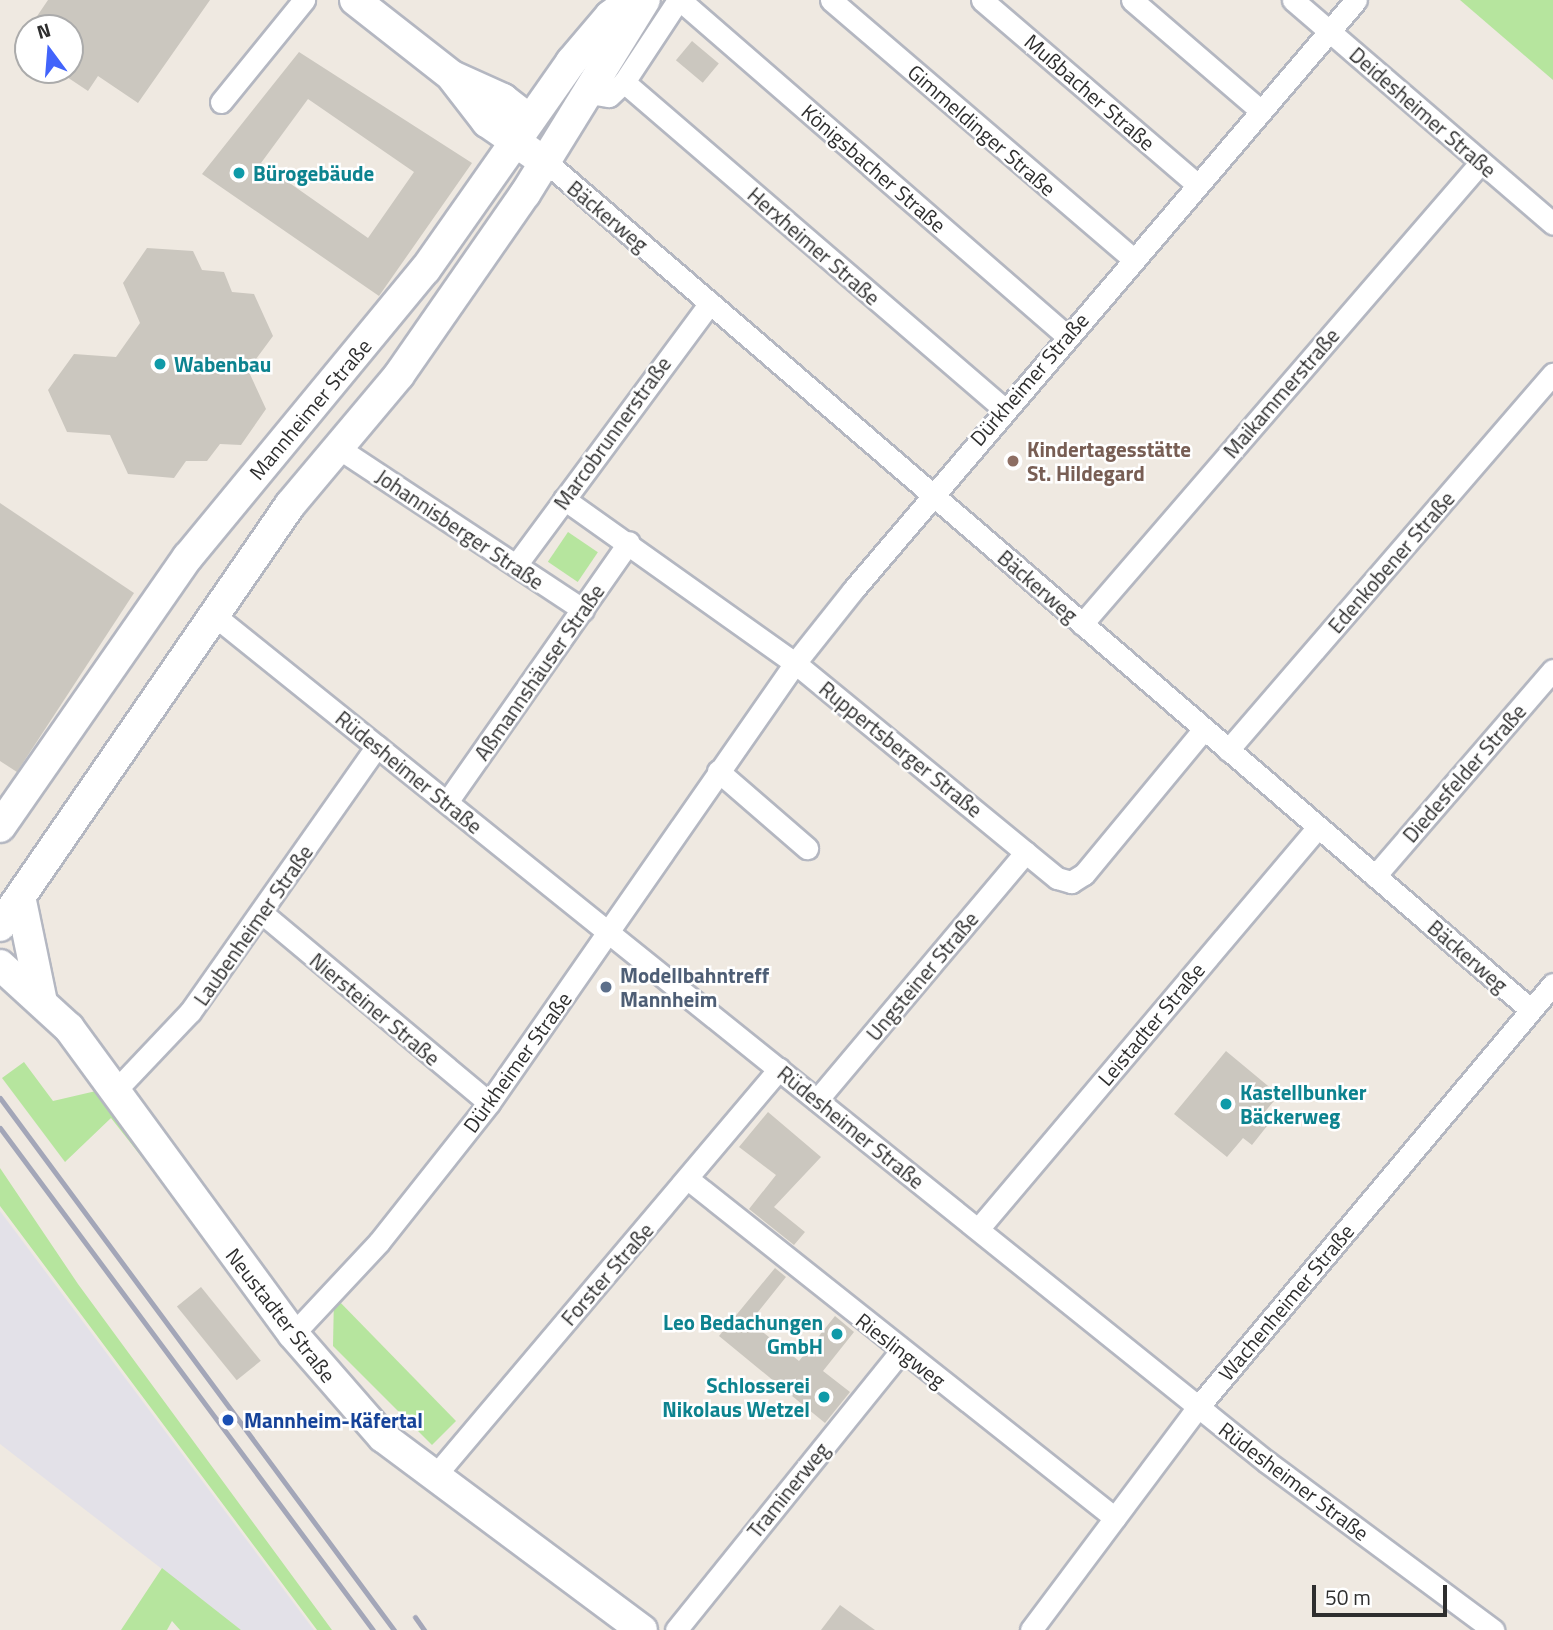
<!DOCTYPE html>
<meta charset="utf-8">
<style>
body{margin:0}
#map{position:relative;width:1553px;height:1630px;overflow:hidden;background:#efe9e1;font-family:"Titillium Web",sans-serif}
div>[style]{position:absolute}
.industrial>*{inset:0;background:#e3e1e8}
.green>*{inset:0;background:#b6e59e;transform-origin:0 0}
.building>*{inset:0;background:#cbc7bf;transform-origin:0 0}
.roads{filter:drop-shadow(2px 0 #b4b7c1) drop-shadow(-2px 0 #b4b7c1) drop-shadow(0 2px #b4b7c1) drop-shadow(0 -2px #b4b7c1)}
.minor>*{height:21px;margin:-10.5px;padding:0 10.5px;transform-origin:10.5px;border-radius:10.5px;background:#fff}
.secondary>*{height:30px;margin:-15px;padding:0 15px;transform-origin:15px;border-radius:15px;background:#fff}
.rail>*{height:5px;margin:-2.5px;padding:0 2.5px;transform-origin:2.5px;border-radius:2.5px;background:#a3a6b8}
.dots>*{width:19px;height:19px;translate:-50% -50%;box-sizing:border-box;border:4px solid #fff;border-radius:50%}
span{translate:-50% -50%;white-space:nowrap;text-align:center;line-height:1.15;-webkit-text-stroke:5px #fff;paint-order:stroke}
.street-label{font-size:21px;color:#2e2e2e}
.culture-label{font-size:21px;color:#0d838f;font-weight:700}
.left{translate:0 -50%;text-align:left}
.right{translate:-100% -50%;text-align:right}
.education-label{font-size:21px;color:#785e54;font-weight:700}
.service-label{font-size:21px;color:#4e5e75;font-weight:700}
.transit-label{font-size:21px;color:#164399;font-weight:700}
.north{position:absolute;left:14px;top:14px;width:70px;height:70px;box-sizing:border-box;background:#fff;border:2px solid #ababab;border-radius:50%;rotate:344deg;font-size:19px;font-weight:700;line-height:28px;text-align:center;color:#2e2e2e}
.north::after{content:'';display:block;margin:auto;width:24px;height:32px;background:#4264fb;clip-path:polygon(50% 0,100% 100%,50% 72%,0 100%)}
.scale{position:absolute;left:1312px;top:1585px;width:135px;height:32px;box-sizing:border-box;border:4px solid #2e2e2e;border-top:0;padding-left:9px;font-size:21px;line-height:24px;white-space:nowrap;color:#2e2e2e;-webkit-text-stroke:5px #fff;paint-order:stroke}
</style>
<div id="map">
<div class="industrial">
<div style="clip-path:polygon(0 1211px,314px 1630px,241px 1630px,0 1444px)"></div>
</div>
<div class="green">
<div style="clip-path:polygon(1460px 0,1553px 0,1553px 80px)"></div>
<div style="left:568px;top:532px;width:36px;height:36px;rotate:34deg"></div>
<div style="clip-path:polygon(24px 1062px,53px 1101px,96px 1091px,187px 1209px,184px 1211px,111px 1118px,65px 1162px,2px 1078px)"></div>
<div style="clip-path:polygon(0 1168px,78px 1284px,332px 1630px,317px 1630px,0 1206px)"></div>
<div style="clip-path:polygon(334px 1296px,456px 1421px,432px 1445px,333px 1346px)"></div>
<div style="clip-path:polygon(162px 1568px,241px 1630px,180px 1630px,172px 1621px,167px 1630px,121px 1630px)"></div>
</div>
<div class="building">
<div style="clip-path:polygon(48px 0,210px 0,138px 103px,98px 76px,88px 91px,67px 77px,79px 60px,70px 54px,70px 28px,29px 28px)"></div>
<div style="left:692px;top:41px;width:35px;height:25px;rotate:40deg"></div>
<div style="clip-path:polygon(evenodd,299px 52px,472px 163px,379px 296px,202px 174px,299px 52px,308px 99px,414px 172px,368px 238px,261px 163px,308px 99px)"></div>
<div style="clip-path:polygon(147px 248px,193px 251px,202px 270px,224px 272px,232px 292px,254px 294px,273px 336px,248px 370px,266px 409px,241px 445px,220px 444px,207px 461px,186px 461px,174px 478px,128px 474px,110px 435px,67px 432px,48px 390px,74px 354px,116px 357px,140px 323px,123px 283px)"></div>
<div style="clip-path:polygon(0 503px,134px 593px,17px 772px,0 761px)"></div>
<div style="clip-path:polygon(1226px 1051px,1279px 1095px,1263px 1114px,1271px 1121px,1252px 1145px,1243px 1138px,1227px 1157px,1174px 1114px)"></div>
<div style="clip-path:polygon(768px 1112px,821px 1157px,774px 1207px,805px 1232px,794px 1245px,749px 1209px,776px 1175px,739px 1147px)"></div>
<div style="clip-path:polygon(775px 1268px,786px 1277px,750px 1322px,799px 1361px,835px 1316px,854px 1332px,823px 1371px,850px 1392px,825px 1423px,719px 1336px)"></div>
<div style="left:201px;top:1287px;width:95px;height:31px;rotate:51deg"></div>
<div style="clip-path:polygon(840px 1605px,875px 1630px,821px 1630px)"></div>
</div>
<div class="roads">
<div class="minor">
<div style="left:680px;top:0;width:513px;rotate:40.97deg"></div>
<div style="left:831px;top:0;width:398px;rotate:40.6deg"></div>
<div style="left:982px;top:0;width:283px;rotate:40.6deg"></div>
<div style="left:1132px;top:0;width:170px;rotate:40.7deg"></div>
<div style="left:1293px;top:0;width:343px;rotate:40.7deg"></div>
<div style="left:624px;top:82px;width:501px;rotate:40.71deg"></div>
<div style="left:589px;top:93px;width:20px;rotate:9deg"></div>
<div style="left:609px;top:96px;width:21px;rotate:-43deg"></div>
<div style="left:624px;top:82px;width:98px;rotate:-56.6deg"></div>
<div style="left:221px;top:102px;width:132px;rotate:-50.9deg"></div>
<div style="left:545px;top:161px;width:1301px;rotate:40.73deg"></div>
<div style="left:337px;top:447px;width:295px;rotate:33.5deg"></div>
<div style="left:564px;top:499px;width:283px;rotate:35.4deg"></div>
<div style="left:795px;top:663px;width:339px;rotate:39.4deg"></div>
<div style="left:1057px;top:878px;width:15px;rotate:16deg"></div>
<div style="left:1071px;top:882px;width:15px;rotate:-32deg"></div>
<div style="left:1084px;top:874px;width:188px;rotate:-50.4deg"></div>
<div style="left:516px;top:565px;width:326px;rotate:-53.5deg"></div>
<div style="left:215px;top:616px;width:1350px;rotate:38.81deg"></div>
<div style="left:1267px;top:1462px;width:282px;rotate:36.6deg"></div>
<div style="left:1082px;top:624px;width:610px;rotate:-49.18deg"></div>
<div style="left:1228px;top:750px;width:497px;rotate:-49.2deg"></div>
<div style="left:718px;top:771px;width:118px;rotate:40.9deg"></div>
<div style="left:447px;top:802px;width:317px;rotate:-55deg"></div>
<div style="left:1375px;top:876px;width:272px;rotate:-49.2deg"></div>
<div style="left:262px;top:913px;width:296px;rotate:39.9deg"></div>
<div style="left:114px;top:1092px;width:110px;rotate:-46.5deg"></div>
<div style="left:190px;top:1012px;width:325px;rotate:-54.9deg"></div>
<div style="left:817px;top:1100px;width:324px;rotate:-49.9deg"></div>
<div style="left:688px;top:1179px;width:545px;rotate:38.45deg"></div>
<div style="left:984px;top:1222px;width:517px;rotate:-49.78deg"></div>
<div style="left:293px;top:1334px;width:126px;rotate:-46.9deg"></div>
<div style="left:379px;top:1242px;width:177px;rotate:-51.6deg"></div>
<div style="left:489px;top:1103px;width:536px;rotate:-55.18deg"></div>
<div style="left:795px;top:663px;width:93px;rotate:-51.5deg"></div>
<div style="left:853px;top:590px;width:775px;rotate:-49.55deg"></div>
<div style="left:433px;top:1478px;width:536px;rotate:-49.77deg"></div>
<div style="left:676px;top:1630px;width:358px;rotate:-51.1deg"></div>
<div style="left:1031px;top:1630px;width:279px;rotate:-53.2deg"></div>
<div style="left:1198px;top:1407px;width:552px;rotate:-50deg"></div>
</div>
<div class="secondary">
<div style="left:355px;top:0;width:123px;rotate:38.1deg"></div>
<div style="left:452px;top:76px;width:56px;rotate:24.3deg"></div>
<div style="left:503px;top:99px;width:34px;rotate:38deg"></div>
<div style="left:453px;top:78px;width:56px;rotate:52.3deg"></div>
<div style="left:487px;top:122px;width:56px;rotate:34.8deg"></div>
<div style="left:0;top:827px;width:329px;rotate:-55.2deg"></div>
<div style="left:188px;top:557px;width:372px;rotate:-50.5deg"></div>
<div style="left:425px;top:270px;width:254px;rotate:-54.9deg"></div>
<div style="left:571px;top:62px;width:60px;rotate:-49.7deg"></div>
<div style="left:610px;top:16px;width:26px;rotate:-37deg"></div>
<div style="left:21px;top:901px;width:99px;rotate:78.3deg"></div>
<div style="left:0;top:926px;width:511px;rotate:-55.44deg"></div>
<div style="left:290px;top:505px;width:170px;rotate:-50deg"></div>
<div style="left:399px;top:375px;width:221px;rotate:-55.2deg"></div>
<div style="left:525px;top:194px;width:228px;rotate:-58.3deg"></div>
<div style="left:0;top:965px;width:93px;rotate:42.4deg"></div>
<div style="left:69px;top:1028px;width:379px;rotate:53.8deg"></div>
<div style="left:293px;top:1334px;width:137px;rotate:48.9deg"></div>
<div style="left:383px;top:1437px;width:323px;rotate:36.7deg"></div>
</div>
</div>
<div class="rail">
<div style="left:0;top:1098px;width:662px;rotate:53.48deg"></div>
<div style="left:0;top:1128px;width:625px;rotate:53.39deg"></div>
<div style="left:415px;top:1617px;width:16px;rotate:55deg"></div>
</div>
<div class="dots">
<div style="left:239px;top:173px;background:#0f9aa8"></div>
<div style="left:160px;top:364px;background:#0f9aa8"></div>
<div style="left:1013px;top:461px;background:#8d6e63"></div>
<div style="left:606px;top:987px;background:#5c6f8a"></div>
<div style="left:1226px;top:1104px;background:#0f9aa8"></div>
<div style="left:837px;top:1334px;background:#0f9aa8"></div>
<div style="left:824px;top:1397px;background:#0f9aa8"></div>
<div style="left:228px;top:1420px;background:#1a4fb4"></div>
</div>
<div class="street-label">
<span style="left:1090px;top:92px;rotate:41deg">Mußbacher Straße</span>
<span style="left:1423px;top:112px;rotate:41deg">Deidesheimer Straße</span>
<span style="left:982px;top:130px;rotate:41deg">Gimmeldinger Straße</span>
<span style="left:874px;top:168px;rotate:41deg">Königsbacher Straße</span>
<span style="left:608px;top:216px;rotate:40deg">Bäckerweg</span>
<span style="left:814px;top:246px;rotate:41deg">Herxheimer Straße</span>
<span style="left:1029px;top:379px;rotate:-49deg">Dürkheimer Straße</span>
<span style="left:1281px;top:393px;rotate:-49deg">Maikammerstraße</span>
<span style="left:310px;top:409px;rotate:-50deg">Mannheimer Straße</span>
<span style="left:612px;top:433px;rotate:-54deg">Marcobrunnerstraße</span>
<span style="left:460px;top:529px;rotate:34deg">Johannisberger Straße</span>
<span style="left:1391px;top:562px;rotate:-49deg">Edenkobener Straße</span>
<span style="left:1038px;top:586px;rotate:41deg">Bäckerweg</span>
<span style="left:539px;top:672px;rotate:-55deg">Aßmannshäuser Straße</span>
<span style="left:901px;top:749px;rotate:39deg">Ruppertsberger Straße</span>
<span style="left:409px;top:772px;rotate:39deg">Rüdesheimer Straße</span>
<span style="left:1464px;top:773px;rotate:-49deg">Diedesfelder Straße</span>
<span style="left:253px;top:925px;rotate:-55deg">Laubenheimer Straße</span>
<span style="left:1468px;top:956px;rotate:41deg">Bäckerweg</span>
<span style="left:922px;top:976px;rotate:-50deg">Ungsteiner Straße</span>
<span style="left:375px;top:1009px;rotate:40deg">Niersteiner Straße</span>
<span style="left:1151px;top:1024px;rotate:-50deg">Leistadter Straße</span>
<span style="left:517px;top:1062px;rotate:-54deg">Dürkheimer Straße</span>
<span style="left:851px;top:1127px;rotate:39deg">Rüdesheimer Straße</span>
<span style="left:607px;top:1274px;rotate:-49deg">Forster Straße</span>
<span style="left:1286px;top:1302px;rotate:-50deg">Wachenheimer Straße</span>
<span style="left:281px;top:1315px;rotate:52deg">Neustadter Straße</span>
<span style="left:901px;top:1350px;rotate:38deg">Rieslingweg</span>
<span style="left:1294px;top:1481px;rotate:37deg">Rüdesheimer Straße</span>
<span style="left:788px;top:1490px;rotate:-51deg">Traminerweg</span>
</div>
<div class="culture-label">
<span class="left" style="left:253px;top:173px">Bürogebäude</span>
<span class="left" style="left:174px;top:364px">Wabenbau</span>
<span class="left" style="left:1240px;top:1104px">Kastellbunker<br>Bäckerweg</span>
<span class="right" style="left:823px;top:1334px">Leo Bedachungen<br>GmbH</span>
<span class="right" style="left:810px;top:1397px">Schlosserei<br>Nikolaus Wetzel</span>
</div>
<div class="education-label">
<span class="left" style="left:1027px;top:461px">Kindertagesstätte<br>St. Hildegard</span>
</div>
<div class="service-label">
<span class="left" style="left:620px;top:987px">Modellbahntreff<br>Mannheim</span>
</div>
<div class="transit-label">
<span class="left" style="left:244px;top:1420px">Mannheim-Käfertal</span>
</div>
<div class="north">N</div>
<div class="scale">50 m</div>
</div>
